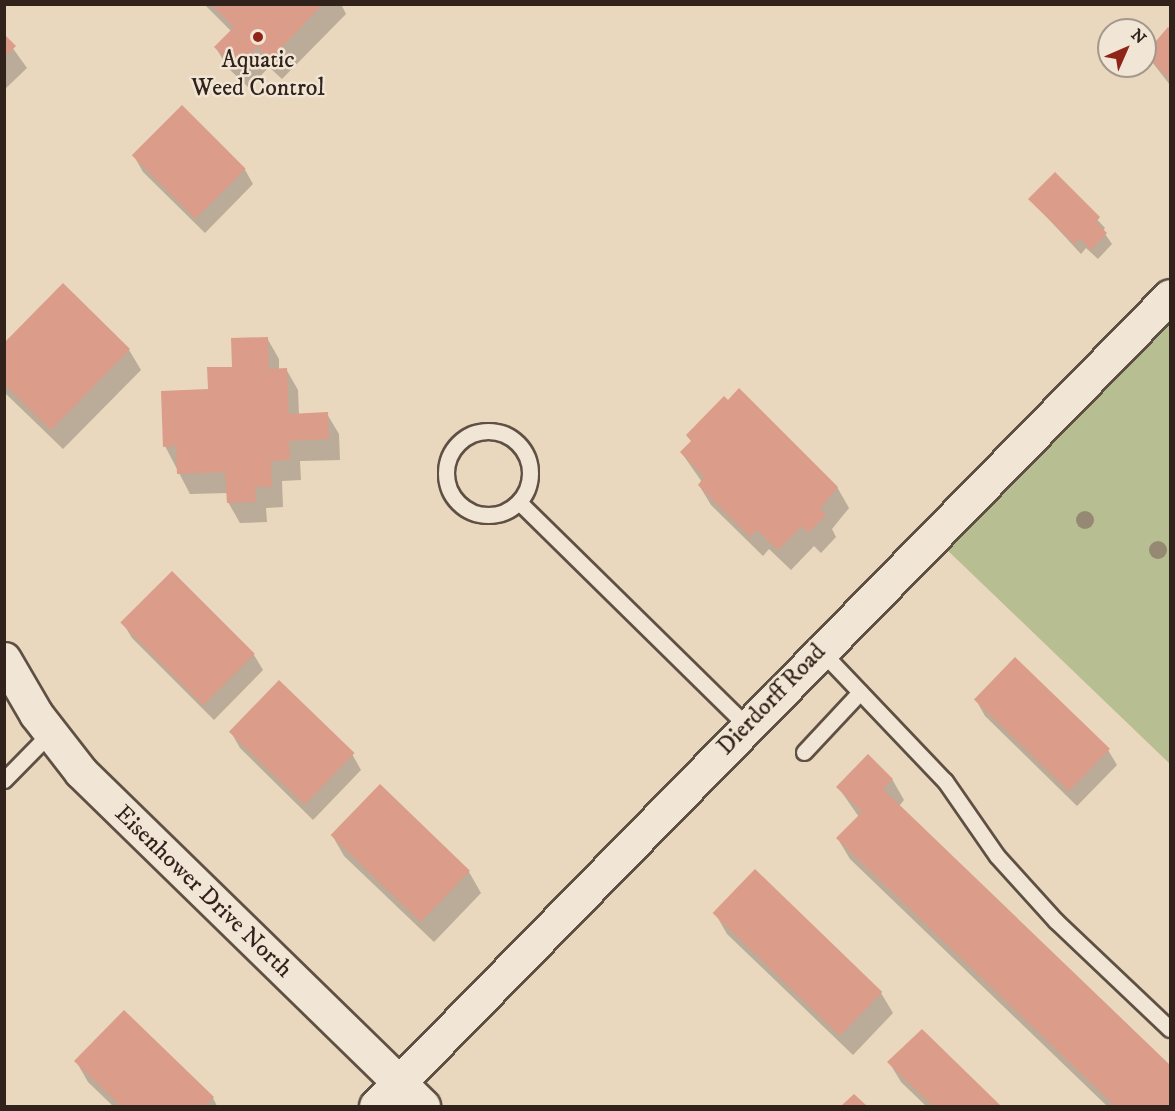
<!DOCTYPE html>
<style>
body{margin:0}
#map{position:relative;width:1175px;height:1111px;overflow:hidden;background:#e9d7be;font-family:"IM FELL DW Pica",serif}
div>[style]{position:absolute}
.green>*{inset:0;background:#b7be91}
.shadow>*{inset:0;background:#0003}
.building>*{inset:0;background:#db9c89;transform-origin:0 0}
.roads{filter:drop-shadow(2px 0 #5f5044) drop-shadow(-2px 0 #5f5044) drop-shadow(0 2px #5f5044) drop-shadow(0 -2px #5f5044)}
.service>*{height:15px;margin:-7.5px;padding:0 7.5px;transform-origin:7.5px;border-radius:7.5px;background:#f1e5d5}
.service>.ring{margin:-7.5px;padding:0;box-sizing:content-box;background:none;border:15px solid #f1e5d5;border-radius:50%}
.tertiary>*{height:33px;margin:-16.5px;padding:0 16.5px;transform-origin:16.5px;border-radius:16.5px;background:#f1e5d5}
.trees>*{width:18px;height:18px;margin:-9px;border-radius:50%;background:#968974}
.dots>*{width:16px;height:16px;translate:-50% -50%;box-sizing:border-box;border:3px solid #f1e5d5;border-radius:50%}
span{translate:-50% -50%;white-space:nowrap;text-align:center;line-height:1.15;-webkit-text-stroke:5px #f1e5d5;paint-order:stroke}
.poi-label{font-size:24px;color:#31231b}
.street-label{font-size:24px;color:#31231b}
.frame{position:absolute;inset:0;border:6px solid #31231b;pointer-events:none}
.north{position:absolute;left:1097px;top:18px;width:60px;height:60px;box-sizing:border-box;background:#f1e5d5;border:2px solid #a4978b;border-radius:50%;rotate:45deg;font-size:16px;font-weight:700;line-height:24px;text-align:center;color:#31231b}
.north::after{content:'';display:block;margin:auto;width:21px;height:27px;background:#8f2418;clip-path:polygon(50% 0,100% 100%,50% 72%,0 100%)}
</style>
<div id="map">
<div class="green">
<div style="clip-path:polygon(1170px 317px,1170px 764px,943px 546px)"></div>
</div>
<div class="shadow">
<div style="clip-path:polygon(204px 4px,341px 4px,346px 14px,282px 79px,269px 67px,249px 88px,228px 68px,216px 48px,231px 31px)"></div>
<div style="clip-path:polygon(1168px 29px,1170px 31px,1170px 85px,1145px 53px)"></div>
<div style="clip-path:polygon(4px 36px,27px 68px,4px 90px)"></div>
<div style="clip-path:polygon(134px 156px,244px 168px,253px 184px,205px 233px,143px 172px)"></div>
<div style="clip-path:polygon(1055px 174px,1105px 228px,1103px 231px,1112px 244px,1098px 259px,1086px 248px,1081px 254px,1030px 199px)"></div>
<div style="clip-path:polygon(267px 338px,279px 359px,279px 370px,286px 369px,298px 390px,299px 415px,327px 414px,339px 434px,340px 460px,300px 461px,301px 480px,282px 481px,283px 507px,266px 508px,267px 522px,240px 523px,228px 502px,228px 493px,190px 494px,165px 446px,210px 390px)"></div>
<div style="clip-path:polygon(4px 345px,129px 350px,141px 370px,63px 449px,4px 392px)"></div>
<div style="clip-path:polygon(688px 435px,837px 487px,849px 508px,832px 529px,836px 537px,821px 553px,814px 546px,791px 570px,769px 549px,763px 556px,711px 505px,699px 485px,702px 482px,681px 452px,692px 442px)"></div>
<div style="clip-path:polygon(123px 623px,254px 655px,263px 670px,214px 720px,132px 638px)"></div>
<div style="clip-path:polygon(976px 700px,1108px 750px,1117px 765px,1077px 806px,985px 716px)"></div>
<div style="clip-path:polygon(231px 732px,352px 754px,361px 770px,313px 820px,240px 748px)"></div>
<div style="clip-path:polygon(892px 779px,904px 800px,899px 806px,1170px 1067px,1170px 1106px,1107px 1106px,850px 859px,838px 839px,859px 817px,838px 787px)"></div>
<div style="clip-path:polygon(380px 786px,469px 872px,481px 893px,434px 942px,344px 856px,332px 835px)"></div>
<div style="clip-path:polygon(715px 913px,881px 993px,893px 1013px,853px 1055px,727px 934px)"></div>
<div style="clip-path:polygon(922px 1031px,999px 1106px,926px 1106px,901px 1082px,889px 1062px)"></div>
<div style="clip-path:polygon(76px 1061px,213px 1098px,217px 1106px,113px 1106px,88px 1082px)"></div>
</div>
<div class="building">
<div style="clip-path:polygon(211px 4px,323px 4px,270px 60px,257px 47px,236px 69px,214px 47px,234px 27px)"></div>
<div style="clip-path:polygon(1168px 27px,1170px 29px,1170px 80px,1145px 54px)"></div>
<div style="clip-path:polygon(4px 34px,16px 46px,4px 58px)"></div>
<div style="left:182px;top:105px;width:90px;height:71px;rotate:45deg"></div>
<div style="clip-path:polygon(1055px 172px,1100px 217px,1096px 222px,1107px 233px,1091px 250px,1080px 239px,1074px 244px,1028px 199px)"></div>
<div style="clip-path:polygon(63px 283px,130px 349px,51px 430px,4px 384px,4px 343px)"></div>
<div style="clip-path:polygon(268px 337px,269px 369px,287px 368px,289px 414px,328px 412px,329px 439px,289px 441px,290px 460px,271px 461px,272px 487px,255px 487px,256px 502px,227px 503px,225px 472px,177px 474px,176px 446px,163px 447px,161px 391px,208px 389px,207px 367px,232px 367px,231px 338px)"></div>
<div style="clip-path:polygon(739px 388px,838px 487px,820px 509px,826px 515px,808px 533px,802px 526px,778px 550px,757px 530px,750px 537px,698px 485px,704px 477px,680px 452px,691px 441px,686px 435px,724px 396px,728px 400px)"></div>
<div style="left:172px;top:571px;width:117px;height:73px;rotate:45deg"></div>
<div style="left:1015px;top:657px;width:132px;height:59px;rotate:44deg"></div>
<div style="left:279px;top:680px;width:105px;height:72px;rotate:44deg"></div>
<div style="clip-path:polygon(868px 754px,893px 779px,883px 789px,1170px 1065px,1170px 1106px,1115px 1106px,836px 838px,862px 812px,836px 787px)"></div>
<div style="left:380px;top:784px;width:125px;height:71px;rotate:44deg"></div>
<div style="left:755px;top:869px;width:177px;height:61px;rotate:44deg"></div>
<div style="clip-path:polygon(124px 1010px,214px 1097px,205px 1106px,121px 1106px,74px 1061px)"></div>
<div style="clip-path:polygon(922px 1029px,1001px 1106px,933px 1106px,887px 1062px)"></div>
<div style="clip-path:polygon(854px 1094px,867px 1106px,841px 1106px)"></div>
</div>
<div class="roads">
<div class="service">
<div class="ring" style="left:446px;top:431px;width:69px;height:69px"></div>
<div style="left:519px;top:502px;width:320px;rotate:44.5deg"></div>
<div style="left:821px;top:651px;width:180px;rotate:46.4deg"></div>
<div style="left:945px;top:781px;width:91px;rotate:55.3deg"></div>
<div style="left:997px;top:856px;width:88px;rotate:47.8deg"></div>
<div style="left:1056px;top:921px;width:157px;rotate:43.5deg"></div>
<div style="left:804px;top:752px;width:82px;rotate:-47deg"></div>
<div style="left:4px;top:780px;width:67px;rotate:-45.6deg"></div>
</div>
<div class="tertiary">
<div style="left:4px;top:659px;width:64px;rotate:59.8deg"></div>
<div style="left:36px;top:714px;width:73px;rotate:52.2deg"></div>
<div style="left:81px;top:772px;width:478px;rotate:44.3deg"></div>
<div style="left:376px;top:1106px;width:1134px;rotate:-45.57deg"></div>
</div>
</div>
<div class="trees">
<div style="left:1085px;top:520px"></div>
<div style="left:1158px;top:550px"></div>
</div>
<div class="dots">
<div style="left:258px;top:37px;background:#8f2418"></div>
</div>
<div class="poi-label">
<span style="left:258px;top:75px">Aquatic<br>Weed Control</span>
</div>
<div class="street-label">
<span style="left:772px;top:700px;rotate:-46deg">Dierdorff Road</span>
<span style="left:203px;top:892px;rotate:44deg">Eisenhower Drive North</span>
</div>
<div class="frame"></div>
<div class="north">N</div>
</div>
